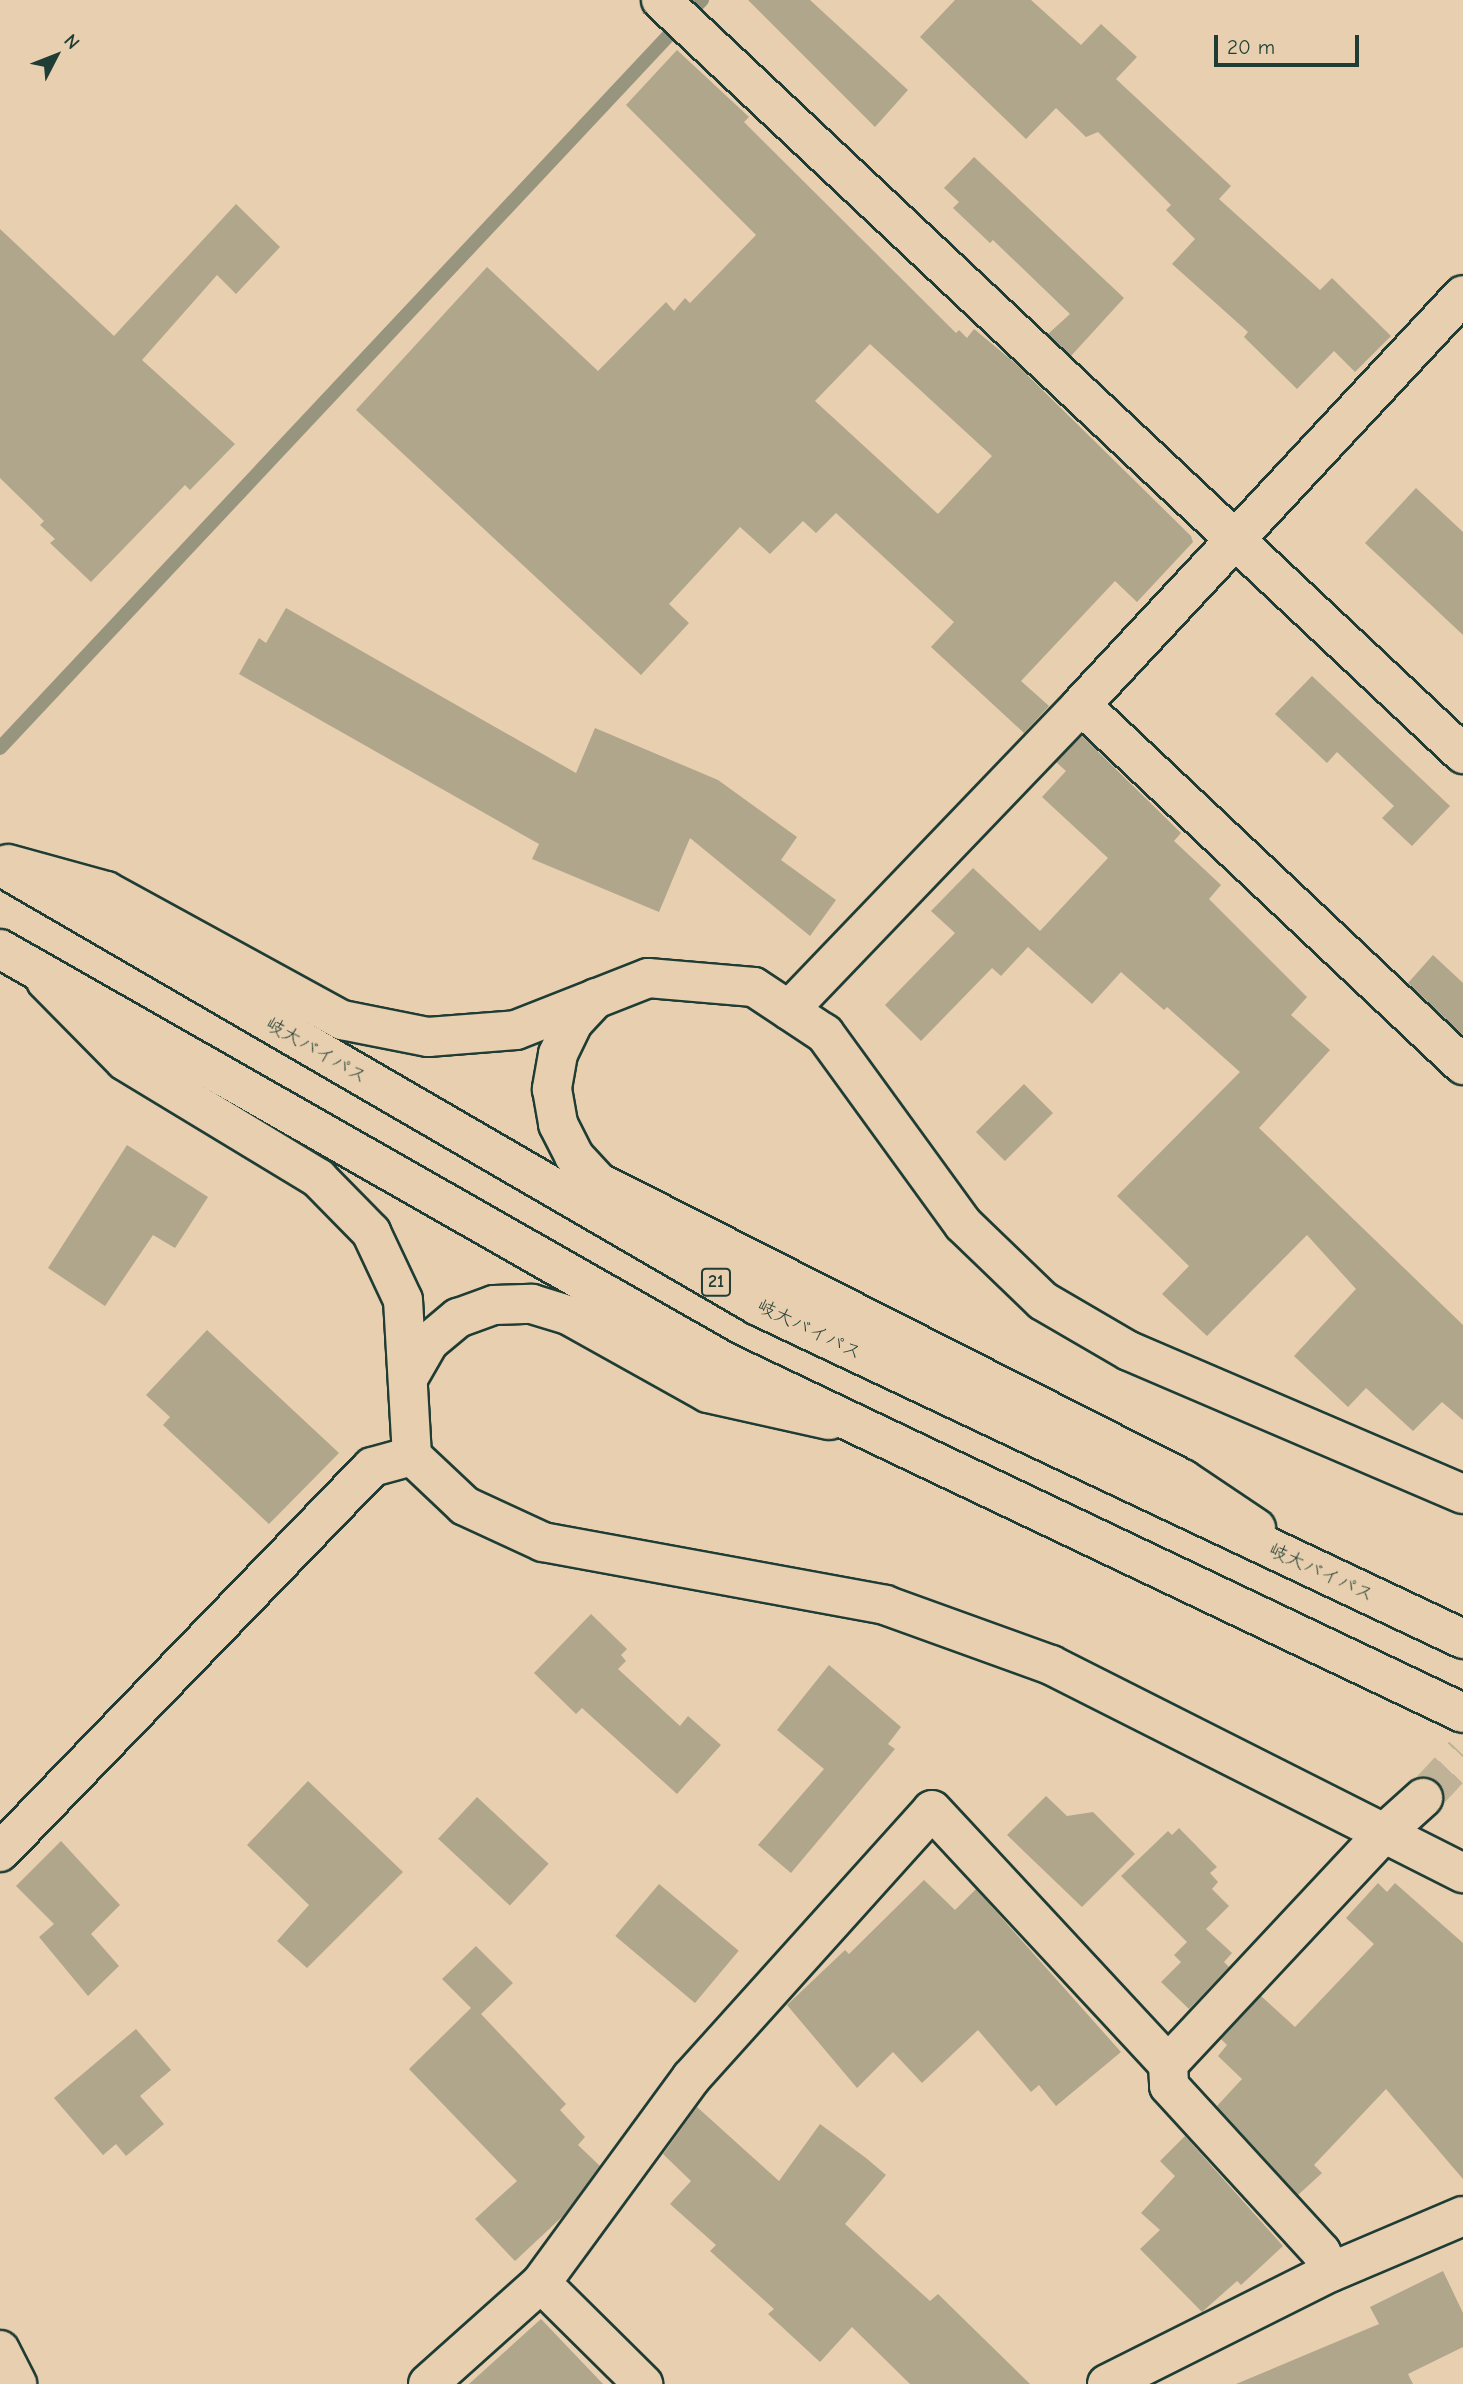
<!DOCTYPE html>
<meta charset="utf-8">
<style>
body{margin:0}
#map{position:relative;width:1463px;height:2384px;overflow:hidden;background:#e7cfaf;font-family:"Comic Neue","Klee One",sans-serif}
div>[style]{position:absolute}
.stream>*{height:14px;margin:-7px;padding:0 7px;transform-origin:7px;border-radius:7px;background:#98957f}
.building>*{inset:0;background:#b0a68c;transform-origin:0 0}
.minor-tunnel>*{height:38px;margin-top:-19px;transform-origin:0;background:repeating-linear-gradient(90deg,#bfb296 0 38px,transparent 0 57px)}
.roads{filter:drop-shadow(2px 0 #1f3d34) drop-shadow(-2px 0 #1f3d34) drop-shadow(0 2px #1f3d34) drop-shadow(0 -2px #1f3d34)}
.minor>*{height:38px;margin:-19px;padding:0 19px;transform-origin:19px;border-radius:19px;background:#e7cfaf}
.highway>*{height:38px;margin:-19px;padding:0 19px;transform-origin:19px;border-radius:19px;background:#e7cfaf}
span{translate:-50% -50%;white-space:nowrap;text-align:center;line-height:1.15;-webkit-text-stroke:5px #e7cfaf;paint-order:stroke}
.shield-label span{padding:2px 5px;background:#e7cfaf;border:2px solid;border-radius:5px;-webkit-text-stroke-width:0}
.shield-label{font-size:18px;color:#1f3d34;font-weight:700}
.street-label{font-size:19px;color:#1f3d34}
.north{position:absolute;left:21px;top:21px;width:70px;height:70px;-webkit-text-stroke:5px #e7cfaf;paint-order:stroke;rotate:48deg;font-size:19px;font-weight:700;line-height:28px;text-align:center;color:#1f3d34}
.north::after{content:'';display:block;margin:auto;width:24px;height:32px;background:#1f3d34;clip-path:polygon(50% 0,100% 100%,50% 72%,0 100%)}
.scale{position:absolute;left:1214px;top:35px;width:145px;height:32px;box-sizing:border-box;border:4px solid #1f3d34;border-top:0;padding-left:9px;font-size:21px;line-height:24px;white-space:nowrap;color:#1f3d34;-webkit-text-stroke:5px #e7cfaf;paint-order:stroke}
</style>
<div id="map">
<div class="stream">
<div style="left:0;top:748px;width:1026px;rotate:-46.82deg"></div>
</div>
<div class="building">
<div style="clip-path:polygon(748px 0,810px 0,908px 90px,875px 127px)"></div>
<div style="clip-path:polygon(955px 0,1031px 0,1081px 45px,1101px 24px,1137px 57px,1116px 79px,1231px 186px,1219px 199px,1320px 290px,1332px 278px,1391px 336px,1355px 372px,1334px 351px,1297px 389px,1244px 337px,1248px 332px,1172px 264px,1195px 239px,1166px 210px,1171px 205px,1098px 132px,1086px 137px,1056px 108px,1026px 139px,920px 37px)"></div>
<div style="clip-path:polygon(evenodd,677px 50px,749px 117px,744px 122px,956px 333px,959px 330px,967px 338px,974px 329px,1015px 363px,1191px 536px,1193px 542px,1137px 602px,1115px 581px,1021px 681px,1049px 706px,1024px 733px,931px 647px,954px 622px,836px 513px,816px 533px,803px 521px,770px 554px,740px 527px,669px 604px,689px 623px,641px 675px,356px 410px,487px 267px,598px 371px,666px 302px,674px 311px,685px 298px,690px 303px,756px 235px,626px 105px,677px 50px,870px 344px,992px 456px,938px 514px,815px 401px,870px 344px)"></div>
<div style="clip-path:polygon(974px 157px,1124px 298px,1071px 356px,1048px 334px,1070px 314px,993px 240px,990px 243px,953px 208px,959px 202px,944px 188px)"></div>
<div style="clip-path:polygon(236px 204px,280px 247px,236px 294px,217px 275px,142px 360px,235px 444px,190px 490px,185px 485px,91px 582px,50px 543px,55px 539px,40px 525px,44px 521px,0 478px,0 229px,114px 336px)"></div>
<div style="clip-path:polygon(1416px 488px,1463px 532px,1463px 635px,1365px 543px)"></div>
<div style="clip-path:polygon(286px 608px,576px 773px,595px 728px,718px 780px,797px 837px,781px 860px,836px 900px,810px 936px,690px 838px,659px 912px,532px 859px,539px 844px,239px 674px,259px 638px,266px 643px)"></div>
<div style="clip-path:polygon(1312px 676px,1450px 806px,1412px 846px,1382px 818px,1394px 806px,1337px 752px,1327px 763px,1275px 714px)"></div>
<div style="clip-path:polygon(1082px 736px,1181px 833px,1174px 841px,1221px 885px,1209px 899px,1307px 997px,1291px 1015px,1330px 1050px,1259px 1128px,1463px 1325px,1463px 1420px,1442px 1402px,1413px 1431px,1366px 1388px,1348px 1407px,1294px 1356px,1356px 1289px,1307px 1235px,1207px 1336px,1162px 1294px,1189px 1266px,1117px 1196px,1240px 1072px,1167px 1007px,1164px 1010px,1121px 972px,1092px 1004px,1028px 947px,1001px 976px,992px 968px,921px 1041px,885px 1005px,955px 933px,931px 911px,973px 868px,1040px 931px,1108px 858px,1042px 797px,1066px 771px,1056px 762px)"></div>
<div style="clip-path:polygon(1433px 955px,1463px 983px,1463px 1035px,1408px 983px)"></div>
<div style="left:1024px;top:1084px;width:41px;height:68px;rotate:45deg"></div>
<div style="clip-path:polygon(127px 1145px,208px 1197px,175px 1248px,153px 1235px,105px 1306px,48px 1268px)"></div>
<div style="clip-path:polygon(207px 1330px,339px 1453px,269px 1524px,163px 1425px,170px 1417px,146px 1395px)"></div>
<div style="clip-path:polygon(591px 1614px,627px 1649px,621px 1655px,626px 1661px,618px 1669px,680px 1726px,688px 1716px,721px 1745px,677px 1794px,582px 1708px,576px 1714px,534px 1673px)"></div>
<div style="clip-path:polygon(829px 1665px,901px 1727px,888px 1744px,895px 1749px,791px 1873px,758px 1845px,824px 1769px,777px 1730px)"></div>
<div style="clip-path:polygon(308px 1781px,403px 1872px,307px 1968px,277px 1941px,309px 1905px,247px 1845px)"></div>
<div style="clip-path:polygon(1046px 1796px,1067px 1816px,1093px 1812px,1135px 1854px,1082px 1907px,1007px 1835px)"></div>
<div style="left:477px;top:1797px;width:98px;height:57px;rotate:43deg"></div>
<div style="clip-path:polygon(1179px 1828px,1217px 1867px,1210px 1873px,1218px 1882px,1212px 1889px,1229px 1906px,1206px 1929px,1232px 1953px,1224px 1962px,1229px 1967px,1189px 2009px,1161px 1982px,1181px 1962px,1174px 1955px,1187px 1942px,1121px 1876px,1168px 1831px,1172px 1835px)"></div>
<div style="clip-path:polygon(61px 1841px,120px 1905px,91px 1934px,119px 1966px,88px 1996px,39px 1937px,54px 1924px,16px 1886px)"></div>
<div style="clip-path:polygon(924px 1880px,955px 1910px,976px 1889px,1121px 2052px,1056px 2106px,1039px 2085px,1031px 2092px,978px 2030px,922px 2083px,893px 2052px,857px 2088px,787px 2005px,845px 1950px,849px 1954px)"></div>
<div style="clip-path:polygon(1378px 1883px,1387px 1892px,1395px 1883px,1463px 1943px,1463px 2179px,1386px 2089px,1314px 2165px,1322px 2173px,1298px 2195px,1217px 2106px,1242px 2079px,1218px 2056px,1227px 2045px,1221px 2039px,1261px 1996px,1295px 2027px,1374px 1944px,1346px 1918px)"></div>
<div style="left:659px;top:1884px;width:104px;height:68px;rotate:40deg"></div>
<div style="clip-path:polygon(476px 1946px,513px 1983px,481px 2014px,566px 2104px,560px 2110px,585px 2137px,578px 2145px,600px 2166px,563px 2216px,515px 2261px,475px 2219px,517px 2181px,409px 2069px,471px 2008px,442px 1979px)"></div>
<div style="clip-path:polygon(136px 2029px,171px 2070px,140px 2096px,164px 2124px,126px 2156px,116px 2144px,103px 2155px,54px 2098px)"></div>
<div style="clip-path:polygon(697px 2107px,779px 2181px,820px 2124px,866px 2158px,886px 2175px,845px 2224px,930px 2301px,938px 2294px,1030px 2384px,910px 2384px,852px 2327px,820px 2362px,768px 2314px,774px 2309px,710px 2251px,716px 2245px,670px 2204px,691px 2181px,663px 2154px)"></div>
<div style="clip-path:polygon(1185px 2136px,1283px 2246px,1241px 2285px,1237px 2281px,1202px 2312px,1140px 2249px,1160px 2230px,1141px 2213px,1175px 2176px,1160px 2161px)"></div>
<div style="clip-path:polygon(1443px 2271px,1463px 2313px,1463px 2347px,1408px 2374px,1413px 2384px,1236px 2384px,1379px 2324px,1370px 2307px)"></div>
<div style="clip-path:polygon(541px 2319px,603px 2384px,469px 2384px)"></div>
</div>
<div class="minor-tunnel">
<div style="left:1423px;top:1798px;width:59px;rotate:-47.1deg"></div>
</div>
<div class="roads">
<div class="minor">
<div style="left:661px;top:0;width:1101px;rotate:43.23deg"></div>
<div style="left:1081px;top:705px;width:525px;rotate:43.3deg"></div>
<div style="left:8px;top:864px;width:102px;rotate:15.4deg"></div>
<div style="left:106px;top:891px;width:269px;rotate:28.7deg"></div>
<div style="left:342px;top:1020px;width:88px;rotate:11.2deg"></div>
<div style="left:428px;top:1037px;width:88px;rotate:-4.5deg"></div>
<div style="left:516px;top:1030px;width:142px;rotate:-21.5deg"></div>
<div style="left:648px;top:978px;width:106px;rotate:4.9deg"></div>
<div style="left:754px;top:987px;width:85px;rotate:33.5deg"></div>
<div style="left:825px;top:1034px;width:235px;rotate:54deg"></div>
<div style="left:963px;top:1224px;width:111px;rotate:43.9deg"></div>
<div style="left:1043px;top:1301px;width:99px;rotate:30.2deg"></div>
<div style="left:1129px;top:1351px;width:363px;rotate:23.2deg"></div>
<div style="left:46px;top:981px;width:112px;rotate:45.4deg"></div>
<div style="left:125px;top:1061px;width:226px;rotate:31.2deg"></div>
<div style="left:318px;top:1178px;width:76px;rotate:45.5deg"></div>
<div style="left:371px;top:1232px;width:75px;rotate:64.8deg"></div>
<div style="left:403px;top:1300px;width:156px;rotate:86.7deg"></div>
<div style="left:412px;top:1456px;width:73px;rotate:43.3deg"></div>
<div style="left:465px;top:1506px;width:86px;rotate:24.8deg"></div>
<div style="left:543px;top:1542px;width:348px;rotate:10.4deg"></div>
<div style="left:885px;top:1605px;width:177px;rotate:19.9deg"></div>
<div style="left:1051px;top:1665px;width:462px;rotate:26.8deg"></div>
<div style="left:596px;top:998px;width:34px;rotate:133deg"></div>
<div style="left:573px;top:1023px;width:34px;rotate:116deg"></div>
<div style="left:558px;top:1054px;width:36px;rotate:100deg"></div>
<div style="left:552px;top:1089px;width:36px;rotate:80deg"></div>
<div style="left:558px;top:1124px;width:36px;rotate:63deg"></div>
<div style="left:574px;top:1156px;width:35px;rotate:47deg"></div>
<div style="left:598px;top:1182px;width:656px;rotate:26.92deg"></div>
<div style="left:1183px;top:1479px;width:88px;rotate:33.9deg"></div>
<div style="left:789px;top:1010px;width:422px;rotate:-46.2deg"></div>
<div style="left:1081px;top:705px;width:560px;rotate:-47.02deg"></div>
<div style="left:410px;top:1375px;width:38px;rotate:-60deg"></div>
<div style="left:429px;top:1342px;width:38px;rotate:-40deg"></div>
<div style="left:458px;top:1318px;width:38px;rotate:-20deg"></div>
<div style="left:494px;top:1305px;width:38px;rotate:-2deg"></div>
<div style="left:532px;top:1304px;width:38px;rotate:17deg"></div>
<div style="left:568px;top:1315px;width:160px;rotate:29.1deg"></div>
<div style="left:708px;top:1393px;width:124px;rotate:12.6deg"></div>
<div style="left:0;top:1852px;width:535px;rotate:-45.98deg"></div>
<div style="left:372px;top:1467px;width:41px;rotate:-15.4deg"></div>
<div style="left:1168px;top:2064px;width:22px;rotate:87deg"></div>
<div style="left:1169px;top:2086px;width:225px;rotate:47.5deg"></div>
<div style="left:1321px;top:2252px;width:22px;rotate:63deg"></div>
<div style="left:541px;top:2283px;width:144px;rotate:44.7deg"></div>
<div style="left:0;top:2350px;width:38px;rotate:63deg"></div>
<div style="left:428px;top:2384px;width:152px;rotate:-41.8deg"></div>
<div style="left:541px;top:2283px;width:254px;rotate:-53.8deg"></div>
<div style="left:691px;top:2078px;width:360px;rotate:-48deg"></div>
<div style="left:932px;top:1810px;width:347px;rotate:47.1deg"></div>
<div style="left:1168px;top:2064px;width:315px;rotate:-46.9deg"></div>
<div style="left:1383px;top:1834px;width:54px;rotate:-42deg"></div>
<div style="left:1107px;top:2384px;width:250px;rotate:-26.6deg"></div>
<div style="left:1331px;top:2272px;width:143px;rotate:-23deg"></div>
</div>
<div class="highway">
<div style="left:0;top:866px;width:876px;rotate:30.13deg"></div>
<div style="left:758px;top:1306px;width:780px;rotate:25.28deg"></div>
<div style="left:0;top:949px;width:834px;rotate:29.67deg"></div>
<div style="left:725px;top:1362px;width:817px;rotate:25.44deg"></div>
</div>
</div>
<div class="shield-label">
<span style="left:716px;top:1282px">21</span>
</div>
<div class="street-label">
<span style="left:316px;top:1051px;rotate:30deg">岐大バイパス</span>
<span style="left:809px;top:1330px;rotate:26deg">岐大バイパス</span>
<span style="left:1321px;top:1573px;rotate:25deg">岐大バイパス</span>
</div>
<div class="north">N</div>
<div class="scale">20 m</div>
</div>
